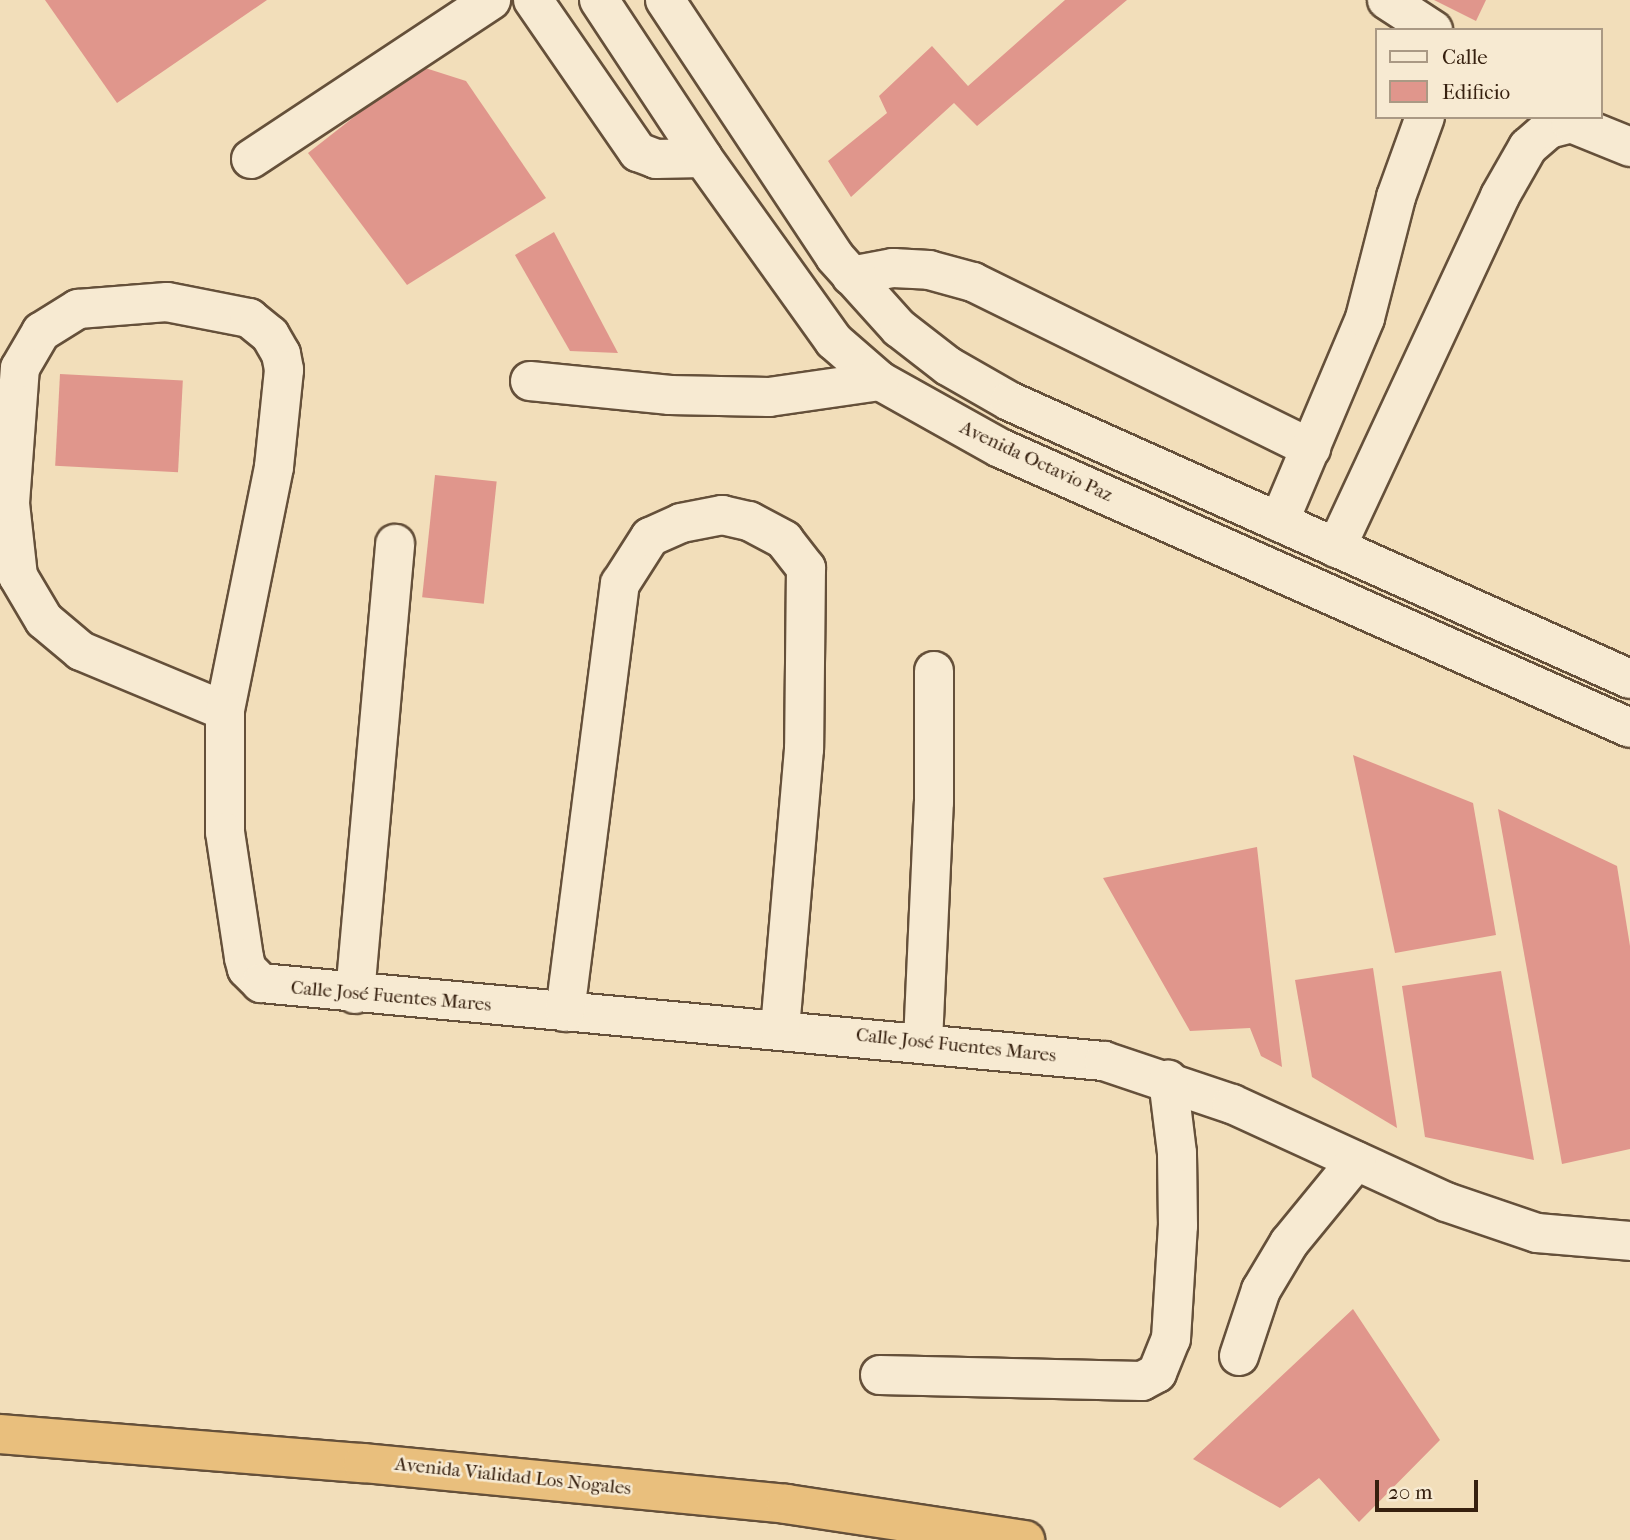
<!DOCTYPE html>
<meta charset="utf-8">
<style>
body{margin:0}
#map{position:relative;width:1630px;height:1540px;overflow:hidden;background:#f2deba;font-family:"IM FELL French Canon",serif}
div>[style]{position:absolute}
.building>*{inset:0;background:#e0968c;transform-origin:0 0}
.roads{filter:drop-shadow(2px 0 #65503a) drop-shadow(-2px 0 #65503a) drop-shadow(0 2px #65503a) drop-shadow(0 -2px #65503a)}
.minor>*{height:38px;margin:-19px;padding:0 19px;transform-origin:19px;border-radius:19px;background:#f7ead2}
.highway>*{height:38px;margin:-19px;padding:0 19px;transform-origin:19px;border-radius:19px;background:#e9bf7d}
span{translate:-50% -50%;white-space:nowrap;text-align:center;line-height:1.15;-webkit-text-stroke:5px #f7ead2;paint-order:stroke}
.street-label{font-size:19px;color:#36200f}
.legend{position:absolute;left:1375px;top:28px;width:228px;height:91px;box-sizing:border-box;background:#f7ead2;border:2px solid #aa9984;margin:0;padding:9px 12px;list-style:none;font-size:21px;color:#36200f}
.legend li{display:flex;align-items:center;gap:14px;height:35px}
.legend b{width:35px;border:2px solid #aa9984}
.scale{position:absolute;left:1375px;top:1480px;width:103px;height:32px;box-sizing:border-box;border:4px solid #36200f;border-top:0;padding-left:9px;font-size:21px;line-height:24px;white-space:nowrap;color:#36200f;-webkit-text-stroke:5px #f7ead2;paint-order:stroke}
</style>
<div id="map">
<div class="building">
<div style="clip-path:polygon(45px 0,267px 0,117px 103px)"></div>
<div style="clip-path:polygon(1065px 0,1127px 0,977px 126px,954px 103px,851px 197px,828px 161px,887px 113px,879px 96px,932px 46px,968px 86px)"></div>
<div style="clip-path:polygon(1434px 0,1486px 0,1476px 21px)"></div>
<div style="clip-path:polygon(419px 66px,466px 81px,546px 198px,407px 285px,308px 153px)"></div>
<div style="clip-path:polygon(554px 232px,618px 353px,570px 351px,515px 255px)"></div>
<div style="left:60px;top:374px;width:123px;height:92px;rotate:3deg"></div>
<div style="left:435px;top:475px;width:62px;height:123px;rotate:6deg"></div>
<div style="clip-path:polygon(1353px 755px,1473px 803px,1496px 935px,1395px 953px)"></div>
<div style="clip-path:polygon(1498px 809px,1617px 866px,1630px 946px,1630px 1149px,1562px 1164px)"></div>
<div style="clip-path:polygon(1257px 847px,1282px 1067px,1261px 1056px,1250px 1028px,1190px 1031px,1103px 878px)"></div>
<div style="clip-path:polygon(1373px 968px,1397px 1128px,1312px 1077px,1295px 980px)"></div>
<div style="clip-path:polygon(1501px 971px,1534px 1160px,1425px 1137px,1402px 986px)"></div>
<div style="clip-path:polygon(1353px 1309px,1440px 1440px,1359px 1522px,1319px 1478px,1280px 1508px,1193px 1459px)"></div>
</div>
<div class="roads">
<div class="minor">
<div style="left:533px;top:0;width:185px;rotate:55.4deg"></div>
<div style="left:638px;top:152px;width:19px;rotate:21deg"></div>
<div style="left:656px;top:159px;width:47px;rotate:-1.2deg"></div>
<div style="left:599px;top:0;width:189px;rotate:56.6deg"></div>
<div style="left:703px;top:158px;width:225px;rotate:54.4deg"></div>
<div style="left:834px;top:341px;width:61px;rotate:41deg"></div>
<div style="left:880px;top:381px;width:137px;rotate:29.2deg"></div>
<div style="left:1000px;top:448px;width:689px;rotate:23.96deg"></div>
<div style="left:665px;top:0;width:308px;rotate:56.5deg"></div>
<div style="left:835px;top:257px;width:96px;rotate:48deg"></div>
<div style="left:899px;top:328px;width:62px;rotate:37.8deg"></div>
<div style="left:948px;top:366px;width:70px;rotate:29.8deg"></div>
<div style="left:1009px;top:401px;width:680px;rotate:24.12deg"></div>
<div style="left:1387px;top:0;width:55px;rotate:33.1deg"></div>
<div style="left:251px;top:159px;width:288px;rotate:-33.5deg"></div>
<div style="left:851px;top:276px;width:43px;rotate:-10.8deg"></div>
<div style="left:893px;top:268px;width:36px;rotate:3deg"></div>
<div style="left:929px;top:270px;width:46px;rotate:15.3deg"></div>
<div style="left:973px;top:282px;width:377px;rotate:26.2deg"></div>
<div style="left:530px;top:381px;width:141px;rotate:5.7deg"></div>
<div style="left:670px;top:395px;width:99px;rotate:1.2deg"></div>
<div style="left:769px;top:397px;width:112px;rotate:-8.2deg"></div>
<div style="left:1279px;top:522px;width:221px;rotate:-67.1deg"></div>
<div style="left:1365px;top:318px;width:125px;rotate:-75.6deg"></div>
<div style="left:1396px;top:197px;width:85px;rotate:-70.1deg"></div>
<div style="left:1336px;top:548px;width:388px;rotate:-65deg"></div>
<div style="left:1500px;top:196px;width:56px;rotate:-60.3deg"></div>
<div style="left:1528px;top:147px;width:28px;rotate:-41deg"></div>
<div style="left:1549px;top:129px;width:23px;rotate:-15deg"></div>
<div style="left:1571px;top:123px;width:64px;rotate:22.1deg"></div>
<div style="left:225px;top:711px;width:156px;rotate:-157.4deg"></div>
<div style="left:81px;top:651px;width:48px;rotate:-140deg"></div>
<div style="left:44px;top:620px;width:51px;rotate:-120.6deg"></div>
<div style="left:18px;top:576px;width:73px;rotate:-96.3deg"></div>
<div style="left:10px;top:503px;width:135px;rotate:-85.8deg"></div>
<div style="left:20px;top:368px;width:42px;rotate:-59.7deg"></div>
<div style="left:41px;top:332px;width:44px;rotate:-31.9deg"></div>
<div style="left:78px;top:309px;width:89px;rotate:-4.5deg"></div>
<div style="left:167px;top:302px;width:84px;rotate:11deg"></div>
<div style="left:249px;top:318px;width:27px;rotate:39deg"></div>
<div style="left:270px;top:335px;width:22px;rotate:60deg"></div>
<div style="left:281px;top:354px;width:16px;rotate:79deg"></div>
<div style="left:284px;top:370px;width:98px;rotate:95.9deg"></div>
<div style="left:274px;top:467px;width:249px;rotate:101.4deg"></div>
<div style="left:225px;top:711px;width:121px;rotate:90deg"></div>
<div style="left:225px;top:832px;width:127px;rotate:81.4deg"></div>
<div style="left:244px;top:958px;width:11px;rotate:75deg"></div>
<div style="left:247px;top:969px;width:20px;rotate:45deg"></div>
<div style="left:261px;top:983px;width:847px;rotate:5.29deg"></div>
<div style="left:1104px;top:1061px;width:135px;rotate:18.6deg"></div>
<div style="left:1232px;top:1104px;width:235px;rotate:24.6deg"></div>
<div style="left:1446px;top:1202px;width:96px;rotate:18.8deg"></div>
<div style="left:1537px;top:1233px;width:93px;rotate:4.9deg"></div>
<div style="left:355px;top:994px;width:452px;rotate:-84.9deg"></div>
<div style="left:565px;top:1012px;width:432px;rotate:-82.7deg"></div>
<div style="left:620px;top:584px;width:56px;rotate:-57.4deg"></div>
<div style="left:650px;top:537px;width:34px;rotate:-24deg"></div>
<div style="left:681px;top:523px;width:42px;rotate:-11deg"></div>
<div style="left:722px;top:515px;width:28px;rotate:13deg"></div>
<div style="left:749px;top:521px;width:40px;rotate:28deg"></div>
<div style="left:784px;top:540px;width:36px;rotate:52deg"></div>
<div style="left:806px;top:568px;width:181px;rotate:90.6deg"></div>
<div style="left:804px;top:749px;width:282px;rotate:94.9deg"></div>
<div style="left:923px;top:1042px;width:240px;rotate:-87.4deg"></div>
<div style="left:934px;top:802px;width:131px;rotate:-90deg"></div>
<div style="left:1239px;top:1356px;width:70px;rotate:-71.6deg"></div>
<div style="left:1261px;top:1290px;width:55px;rotate:-59.2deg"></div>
<div style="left:1289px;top:1243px;width:106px;rotate:-50.7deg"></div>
<div style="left:880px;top:1375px;width:262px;rotate:1.3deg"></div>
<div style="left:1142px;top:1381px;width:17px;rotate:-28deg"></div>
<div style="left:1157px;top:1373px;width:37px;rotate:-68deg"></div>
<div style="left:1171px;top:1339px;width:113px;rotate:-86.5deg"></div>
<div style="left:1178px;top:1226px;width:73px;rotate:-90.8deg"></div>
<div style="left:1177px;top:1153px;width:74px;rotate:-97deg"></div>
</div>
<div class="highway">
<div style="left:0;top:1434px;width:364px;rotate:4.6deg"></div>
<div style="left:363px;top:1463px;width:425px;rotate:5.5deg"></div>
<div style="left:786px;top:1504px;width:242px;rotate:8.6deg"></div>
</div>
</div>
<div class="street-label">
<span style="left:1036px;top:462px;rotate:25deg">Avenida Octavio Paz</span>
<span style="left:391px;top:997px;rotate:5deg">Calle José Fuentes Mares</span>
<span style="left:956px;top:1046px;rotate:6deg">Calle José Fuentes Mares</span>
<span style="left:513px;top:1477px;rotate:6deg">Avenida Vialidad Los Nogales</span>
</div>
<ul class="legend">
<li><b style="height:9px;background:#f7ead2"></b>Calle</li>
<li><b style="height:19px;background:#e0968c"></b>Edificio</li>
</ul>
<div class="scale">20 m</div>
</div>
